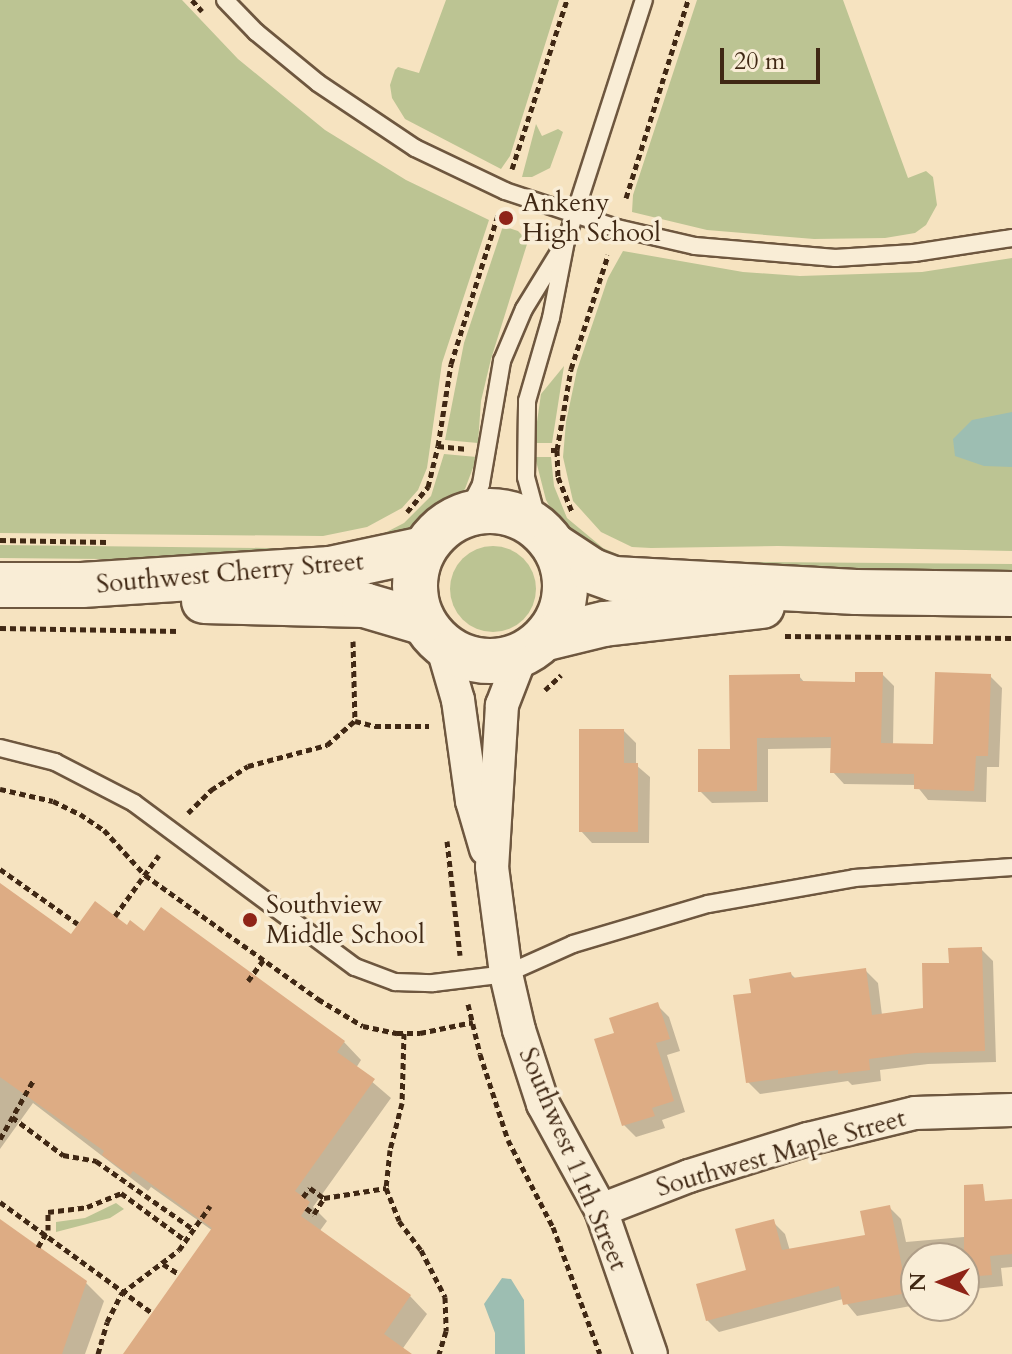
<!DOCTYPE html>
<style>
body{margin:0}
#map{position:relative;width:1012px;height:1354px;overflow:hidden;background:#f6e3c0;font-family:Cardo,serif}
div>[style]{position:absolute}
.green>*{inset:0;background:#bcc493}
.round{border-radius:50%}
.water>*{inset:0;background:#9dbeb2}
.shadow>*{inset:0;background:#0003}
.building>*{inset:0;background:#ddac84}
.path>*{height:5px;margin-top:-2.5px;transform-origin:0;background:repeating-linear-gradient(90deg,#402814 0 6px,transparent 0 10px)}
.roads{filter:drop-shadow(2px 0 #6e573f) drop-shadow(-2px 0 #6e573f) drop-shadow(0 2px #6e573f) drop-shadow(0 -2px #6e573f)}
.lane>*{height:16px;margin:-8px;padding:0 8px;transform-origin:8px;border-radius:8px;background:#f9edd6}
.street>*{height:32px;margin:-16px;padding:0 16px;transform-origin:16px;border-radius:16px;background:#f9edd6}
.secondary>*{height:44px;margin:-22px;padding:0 22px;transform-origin:22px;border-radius:22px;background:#f9edd6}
.secondary>.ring{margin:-22px;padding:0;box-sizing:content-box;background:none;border:44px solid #f9edd6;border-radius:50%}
.dots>*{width:22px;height:22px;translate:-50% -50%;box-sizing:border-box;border:4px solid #f9edd6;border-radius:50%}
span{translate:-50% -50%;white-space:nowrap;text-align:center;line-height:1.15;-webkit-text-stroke:7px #f9edd6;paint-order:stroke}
.poi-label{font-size:26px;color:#402814}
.left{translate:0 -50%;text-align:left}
.street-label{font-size:26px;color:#402814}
.north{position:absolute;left:900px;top:1242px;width:80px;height:80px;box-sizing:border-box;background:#f9edd6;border:2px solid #af9e88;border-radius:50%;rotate:270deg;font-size:22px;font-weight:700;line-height:32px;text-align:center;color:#402814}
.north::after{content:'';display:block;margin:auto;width:28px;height:36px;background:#8f2418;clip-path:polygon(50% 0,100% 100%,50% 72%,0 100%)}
.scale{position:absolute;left:720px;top:48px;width:100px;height:36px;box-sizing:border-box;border:4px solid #402814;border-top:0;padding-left:10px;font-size:24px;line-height:28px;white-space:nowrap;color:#402814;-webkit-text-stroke:6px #f9edd6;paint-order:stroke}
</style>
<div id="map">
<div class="green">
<div style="clip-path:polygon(0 0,182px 0,238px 59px,325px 130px,406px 180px,489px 220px,442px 363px,427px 468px,418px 490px,402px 508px,367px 527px,323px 536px,0 533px)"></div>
<div style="clip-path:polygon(446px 0,559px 0,510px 156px,501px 169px,405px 119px,392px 98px,390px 85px,395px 70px,398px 67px,419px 73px)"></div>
<div style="clip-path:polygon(697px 0,843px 0,908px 178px,926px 171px,933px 177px,937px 205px,926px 225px,915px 233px,885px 238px,814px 239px,707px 230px,632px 212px,633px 195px)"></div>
<div style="clip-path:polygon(536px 124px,542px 136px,558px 129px,563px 132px,550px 168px,532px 177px,522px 177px)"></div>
<div style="clip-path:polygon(503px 226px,518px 231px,528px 241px,491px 359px,481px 401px,478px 443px,445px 440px,464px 343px)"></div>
<div style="clip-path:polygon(623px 251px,743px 272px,800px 276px,922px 272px,1012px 258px,1012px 551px,778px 546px,651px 548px,632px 547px,601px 532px,573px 501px,563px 457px,566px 422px,577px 370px,608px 278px)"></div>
<div style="clip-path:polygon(564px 366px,552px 443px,534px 443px,541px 394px)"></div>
<div style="clip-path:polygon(444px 454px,477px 457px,465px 489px,441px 513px,403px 539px,375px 538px,404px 523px,431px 496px)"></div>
<div style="clip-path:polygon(535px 457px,551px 457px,554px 486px,567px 518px,603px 548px,626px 558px,625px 572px,563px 530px,546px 500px)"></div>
<div style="clip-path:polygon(0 545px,267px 548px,318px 548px,317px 561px,0 558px)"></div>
<div class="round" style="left:450px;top:546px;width:86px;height:86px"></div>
<div style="clip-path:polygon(650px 561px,1012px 564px,1012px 577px)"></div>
<div style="clip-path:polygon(116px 1203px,124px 1209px,110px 1218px,56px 1232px,56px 1222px,85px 1218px)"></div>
</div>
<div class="water">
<div style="clip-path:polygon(1012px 412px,1012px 467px,984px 466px,955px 456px,953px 439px,972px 420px)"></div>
<div style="clip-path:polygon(502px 1278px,511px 1279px,524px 1300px,525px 1354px,495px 1354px,495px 1333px,484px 1304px)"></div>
</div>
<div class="shadow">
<div style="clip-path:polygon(882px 674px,894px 686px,893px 746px,935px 747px,990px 676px,1002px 688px,999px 767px,987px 767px,986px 802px,928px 800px,916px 785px,844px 784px,833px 772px,833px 748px,768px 749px,768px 802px,712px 803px,700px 791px,799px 676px,805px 683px,857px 684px)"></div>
<div style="clip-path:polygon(624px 731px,636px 743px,636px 765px,650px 777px,649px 843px,592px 843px,581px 831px)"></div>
<div style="clip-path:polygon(0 885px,71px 937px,128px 927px,145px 934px,344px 1042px,361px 1060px,356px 1068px,391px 1098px,313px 1207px,327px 1221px,319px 1232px,410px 1296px,427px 1314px,401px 1351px,404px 1354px,126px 1354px,213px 1231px,151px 1187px,148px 1191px,33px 1103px,0 1149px)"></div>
<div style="clip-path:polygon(981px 949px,993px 961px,996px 1062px,928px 1064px,880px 1070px,881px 1081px,852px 1085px,848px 1081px,760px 1094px,748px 1082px,753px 995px,791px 974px,796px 979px,866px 971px,878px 983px,882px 1015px,925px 1010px,951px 965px)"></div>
<div style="clip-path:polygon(657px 1005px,669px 1017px,680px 1051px,667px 1055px,685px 1112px,662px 1120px,665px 1128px,636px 1137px,624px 1125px,616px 1034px)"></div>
<div style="clip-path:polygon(1012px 1201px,1012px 1267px,1001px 1268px,1003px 1286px,964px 1290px,964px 1258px,916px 1258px,916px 1305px,857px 1316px,843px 1299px,719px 1332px,707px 1320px,748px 1272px,773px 1222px,785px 1234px,790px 1251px,867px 1236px,889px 1207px,901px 1219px,906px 1242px,975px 1236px)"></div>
<div style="clip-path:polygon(0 1222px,86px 1283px,104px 1301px,85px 1354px,0 1354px)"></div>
</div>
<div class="building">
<div style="clip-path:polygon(855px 672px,883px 672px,881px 743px,933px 744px,935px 672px,991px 674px,988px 756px,976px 756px,974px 791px,914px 789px,914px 774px,830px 773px,831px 737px,757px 738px,757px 791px,698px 792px,698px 749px,730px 749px,729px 675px,800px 674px,800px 681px,855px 682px)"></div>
<div style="clip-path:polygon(579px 729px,624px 729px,624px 763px,638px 763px,638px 832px,579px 832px)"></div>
<div style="clip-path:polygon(0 883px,71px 934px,95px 901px,127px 925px,130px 920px,144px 931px,161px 907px,345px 1041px,337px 1052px,375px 1079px,295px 1191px,310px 1202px,301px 1216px,411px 1295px,384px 1334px,412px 1354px,123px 1354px,212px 1228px,133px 1171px,130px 1175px,102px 1155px,104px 1151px,0 1077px)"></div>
<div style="clip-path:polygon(982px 947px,985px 1051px,915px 1053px,869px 1059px,870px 1070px,838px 1074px,838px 1070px,746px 1083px,733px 995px,751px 993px,749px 979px,791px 972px,792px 978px,866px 968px,872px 1015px,923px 1008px,922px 963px,949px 963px,948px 948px)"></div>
<div style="clip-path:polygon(658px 1002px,670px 1039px,656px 1043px,674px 1101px,652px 1108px,655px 1116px,622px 1126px,594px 1039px,614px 1033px,609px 1018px)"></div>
<div style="clip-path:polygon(983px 1184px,985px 1201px,1012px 1199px,1012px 1254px,990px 1256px,992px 1275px,964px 1277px,964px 1185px)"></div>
<div style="clip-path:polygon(890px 1205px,907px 1293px,843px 1305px,839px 1286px,706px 1321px,696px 1284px,746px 1270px,735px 1229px,774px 1219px,782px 1250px,865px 1235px,860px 1211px)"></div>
<div style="clip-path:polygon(0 1219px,87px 1281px,62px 1354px,0 1354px)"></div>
</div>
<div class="path">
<div style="left:192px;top:0;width:15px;rotate:48deg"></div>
<div style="left:512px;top:169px;width:178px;rotate:-72deg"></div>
<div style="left:626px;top:198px;width:207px;rotate:-72.6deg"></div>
<div style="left:438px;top:446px;width:83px;rotate:-81deg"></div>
<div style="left:451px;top:364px;width:159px;rotate:-72.5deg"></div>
<div style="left:551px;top:450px;width:6px"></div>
<div style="left:557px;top:450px;width:27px;rotate:88deg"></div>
<div style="left:558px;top:477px;width:38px;rotate:68deg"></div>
<div style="left:557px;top:450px;width:82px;rotate:-80.2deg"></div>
<div style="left:571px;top:369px;width:120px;rotate:-72deg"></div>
<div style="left:407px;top:512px;width:33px;rotate:-50deg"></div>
<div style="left:428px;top:487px;width:42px;rotate:-76.3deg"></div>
<div style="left:438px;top:446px;width:27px;rotate:6deg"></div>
<div style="left:0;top:540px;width:107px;rotate:1.1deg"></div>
<div style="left:0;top:628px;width:179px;rotate:1deg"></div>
<div style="left:785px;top:636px;width:227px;rotate:0.5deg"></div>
<div style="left:353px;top:641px;width:80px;rotate:88.6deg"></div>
<div style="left:355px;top:721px;width:21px;rotate:14deg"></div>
<div style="left:375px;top:726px;width:54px"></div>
<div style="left:545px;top:690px;width:22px;rotate:-43deg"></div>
<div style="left:0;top:789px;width:54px;rotate:12.8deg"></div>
<div style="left:53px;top:801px;width:30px;rotate:26deg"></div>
<div style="left:80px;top:814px;width:29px;rotate:34deg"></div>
<div style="left:104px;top:830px;width:61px;rotate:47.7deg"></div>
<div style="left:145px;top:875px;width:213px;rotate:35.6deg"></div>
<div style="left:318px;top:999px;width:52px;rotate:31deg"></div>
<div style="left:363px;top:1026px;width:35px;rotate:12deg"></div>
<div style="left:397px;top:1033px;width:23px"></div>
<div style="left:420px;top:1033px;width:54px;rotate:-11.7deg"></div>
<div style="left:188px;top:813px;width:33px;rotate:-45deg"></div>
<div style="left:211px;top:790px;width:44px;rotate:-33deg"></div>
<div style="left:248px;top:766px;width:82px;rotate:-14.9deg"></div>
<div style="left:327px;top:745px;width:37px;rotate:-41deg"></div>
<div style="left:447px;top:841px;width:115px;rotate:83.5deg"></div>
<div style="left:0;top:869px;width:95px;rotate:35.2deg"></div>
<div style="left:115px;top:916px;width:75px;rotate:-54.2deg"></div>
<div style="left:248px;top:981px;width:26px;rotate:-54deg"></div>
<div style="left:468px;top:1004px;width:51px;rotate:76.5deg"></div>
<div style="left:480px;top:1054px;width:90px;rotate:72deg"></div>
<div style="left:508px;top:1140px;width:98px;rotate:62.7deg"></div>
<div style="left:553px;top:1227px;width:135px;rotate:69.7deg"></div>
<div style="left:404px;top:1033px;width:70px;rotate:91.6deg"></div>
<div style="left:402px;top:1103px;width:49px;rotate:104.3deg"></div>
<div style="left:390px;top:1150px;width:38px;rotate:96deg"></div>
<div style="left:386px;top:1188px;width:35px;rotate:68deg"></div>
<div style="left:399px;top:1221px;width:36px;rotate:53deg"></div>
<div style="left:421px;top:1250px;width:53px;rotate:62.9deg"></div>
<div style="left:445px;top:1297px;width:34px;rotate:88deg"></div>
<div style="left:446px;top:1331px;width:24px;rotate:107deg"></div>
<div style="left:12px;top:1117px;width:64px;rotate:36.7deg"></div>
<div style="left:63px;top:1155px;width:34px;rotate:10deg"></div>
<div style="left:96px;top:1161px;width:118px;rotate:35deg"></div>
<div style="left:0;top:1139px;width:67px;rotate:-60.4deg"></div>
<div style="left:303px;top:1197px;width:11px;rotate:-52deg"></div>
<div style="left:310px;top:1188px;width:17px;rotate:36deg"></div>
<div style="left:324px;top:1198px;width:63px;rotate:-9.2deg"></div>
<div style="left:0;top:1202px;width:188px;rotate:36.1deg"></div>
<div style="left:306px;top:1208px;width:10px;rotate:37deg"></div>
<div style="left:314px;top:1214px;width:19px;rotate:-58deg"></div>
<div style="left:38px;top:1247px;width:20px;rotate:-60deg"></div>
<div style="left:48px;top:1230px;width:18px;rotate:-90deg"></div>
<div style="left:48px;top:1212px;width:39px;rotate:-7deg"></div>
<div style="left:87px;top:1207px;width:37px;rotate:-22deg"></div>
<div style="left:121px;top:1193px;width:79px;rotate:36.3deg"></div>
<div style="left:163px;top:1264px;width:19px;rotate:32deg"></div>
<div style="left:98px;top:1354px;width:33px;rotate:-74deg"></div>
<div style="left:107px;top:1322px;width:33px;rotate:-63deg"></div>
<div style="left:122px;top:1293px;width:71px;rotate:-37deg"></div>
<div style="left:179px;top:1250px;width:54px;rotate:-54.8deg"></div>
</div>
<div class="roads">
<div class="lane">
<div style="left:225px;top:0;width:45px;rotate:45.9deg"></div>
<div style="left:256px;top:32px;width:80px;rotate:39.4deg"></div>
<div style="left:318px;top:83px;width:117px;rotate:33.8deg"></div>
<div style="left:415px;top:148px;width:100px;rotate:25.5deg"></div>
<div style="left:505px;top:191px;width:118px;rotate:18.3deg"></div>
<div style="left:617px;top:228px;width:80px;rotate:13deg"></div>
<div style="left:695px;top:246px;width:141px;rotate:4.9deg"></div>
<div style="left:835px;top:258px;width:79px;rotate:-3.6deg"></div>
<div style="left:914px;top:253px;width:99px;rotate:-8.7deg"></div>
<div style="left:453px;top:520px;width:26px;rotate:-43deg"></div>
<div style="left:472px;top:502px;width:20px;rotate:-63deg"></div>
<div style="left:481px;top:484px;width:125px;rotate:-80.3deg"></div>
<div style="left:502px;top:361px;width:56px;rotate:-67.1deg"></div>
<div style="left:524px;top:309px;width:67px;rotate:-58.4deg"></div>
<div style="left:540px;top:529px;width:54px;rotate:-105.1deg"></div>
<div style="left:526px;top:477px;width:76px;rotate:-89.2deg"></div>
<div style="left:527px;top:401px;width:86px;rotate:-73.9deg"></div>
<div style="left:551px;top:318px;width:78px;rotate:-79deg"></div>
<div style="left:566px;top:241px;width:253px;rotate:-72.1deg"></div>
<div style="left:0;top:748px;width:57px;rotate:14.3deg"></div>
<div style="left:55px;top:762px;width:89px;rotate:27.4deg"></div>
<div style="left:134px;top:803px;width:275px;rotate:36.6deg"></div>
<div style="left:355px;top:967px;width:43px;rotate:20.6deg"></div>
<div style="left:395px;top:982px;width:38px;rotate:2deg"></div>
<div style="left:433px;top:983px;width:74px;rotate:-7deg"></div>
<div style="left:506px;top:974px;width:73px;rotate:-24.1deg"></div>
<div style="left:573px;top:944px;width:141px;rotate:-16.5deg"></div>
<div style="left:708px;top:904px;width:149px;rotate:-10deg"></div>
<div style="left:855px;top:878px;width:157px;rotate:-4deg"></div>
</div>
<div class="street">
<div style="left:442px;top:645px;width:57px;rotate:73.8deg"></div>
<div style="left:458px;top:700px;width:102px;rotate:82.1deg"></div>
<div style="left:472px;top:801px;width:50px;rotate:73.7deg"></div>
<div style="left:521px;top:656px;width:53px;rotate:111.2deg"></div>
<div style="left:502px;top:705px;width:162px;rotate:93.5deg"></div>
<div style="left:492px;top:867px;width:108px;rotate:82.5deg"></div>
<div style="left:506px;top:974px;width:57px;rotate:76.9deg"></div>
<div style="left:519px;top:1030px;width:78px;rotate:72deg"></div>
<div style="left:543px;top:1104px;width:121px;rotate:61.3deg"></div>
<div style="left:601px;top:1210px;width:152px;rotate:70.9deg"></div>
<div style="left:601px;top:1210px;width:94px;rotate:-21.1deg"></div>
<div style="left:689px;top:1176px;width:125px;rotate:-17.3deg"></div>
<div style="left:808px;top:1139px;width:110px;rotate:-13.7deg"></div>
<div style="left:915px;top:1113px;width:97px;rotate:-1.8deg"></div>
</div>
<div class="secondary">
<div class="ring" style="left:415px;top:511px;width:106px;height:106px"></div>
<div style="left:554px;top:546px;width:45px;rotate:33.3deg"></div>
<div style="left:592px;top:571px;width:23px;rotate:20deg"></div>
<div style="left:614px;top:579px;width:242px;rotate:3.1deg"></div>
<div style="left:856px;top:592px;width:156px;rotate:0.7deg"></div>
<div style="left:0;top:585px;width:82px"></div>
<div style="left:82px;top:585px;width:249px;rotate:-3.7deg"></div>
<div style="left:330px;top:569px;width:96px;rotate:-12deg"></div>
<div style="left:204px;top:601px;width:160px;rotate:1.4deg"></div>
<div style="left:364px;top:605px;width:60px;rotate:16.3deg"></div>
<div style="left:546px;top:638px;width:60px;rotate:-13.6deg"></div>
<div style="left:604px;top:624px;width:159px;rotate:-6.5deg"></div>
</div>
</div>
<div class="dots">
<div style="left:506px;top:218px;background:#8f2418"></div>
<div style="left:250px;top:920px;background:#8f2418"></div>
</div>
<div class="poi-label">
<span class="left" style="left:522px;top:218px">Ankeny<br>High School</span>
<span class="left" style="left:266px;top:920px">Southview<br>Middle School</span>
</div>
<div class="street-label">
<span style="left:230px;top:573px;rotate:-5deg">Southwest Cherry Street</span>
<span style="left:781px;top:1153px;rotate:-16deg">Southwest Maple Street</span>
<span style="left:573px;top:1159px;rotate:67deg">Southwest 11th Street</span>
</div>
<div class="north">N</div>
<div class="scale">20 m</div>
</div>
